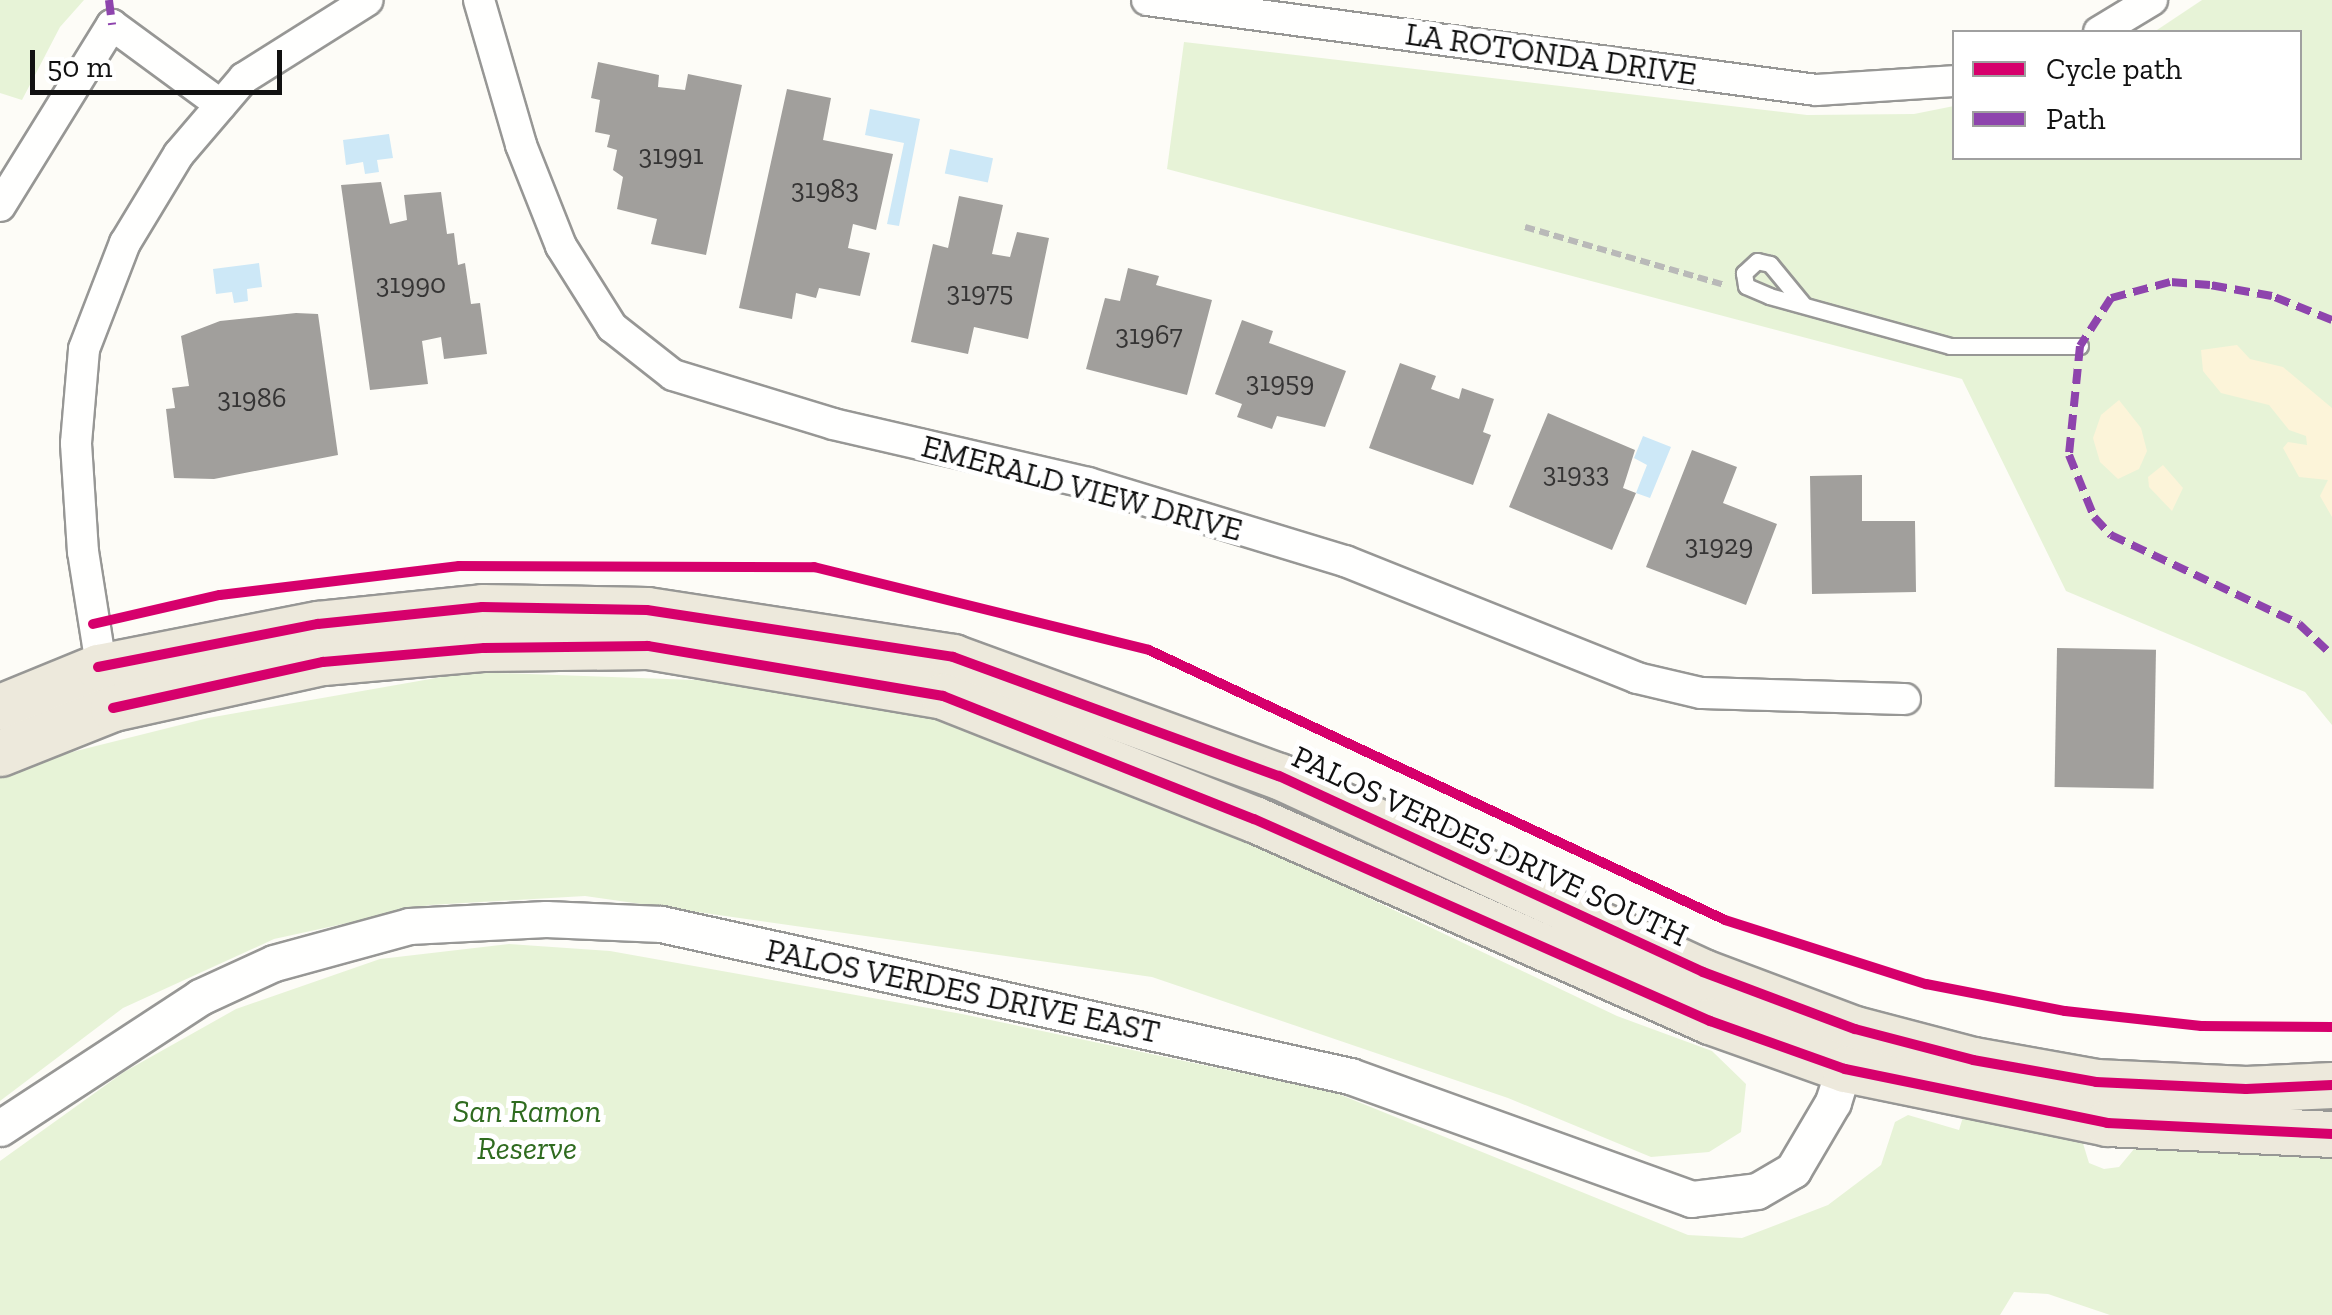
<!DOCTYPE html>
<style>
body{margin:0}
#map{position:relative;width:2332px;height:1315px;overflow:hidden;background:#fdfcf7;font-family:"Zilla Slab",serif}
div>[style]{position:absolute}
.green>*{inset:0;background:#e7f3d7}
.sand>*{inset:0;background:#fcf4d9}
.water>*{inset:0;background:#cde8f7;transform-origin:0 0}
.building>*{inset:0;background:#a19f9c;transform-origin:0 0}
.path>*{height:6px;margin-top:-3px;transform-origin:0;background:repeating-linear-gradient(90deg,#b9b9b8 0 10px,transparent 0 15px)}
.roads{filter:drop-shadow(2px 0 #979795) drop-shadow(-2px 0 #979795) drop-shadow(0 2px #979795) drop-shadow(0 -2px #979795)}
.service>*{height:15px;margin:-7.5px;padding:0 7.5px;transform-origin:7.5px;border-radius:7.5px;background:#fffffe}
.minor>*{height:30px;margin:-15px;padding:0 15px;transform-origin:15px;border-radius:15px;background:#fffffe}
.tertiary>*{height:35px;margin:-17.5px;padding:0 17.5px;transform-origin:17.5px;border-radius:17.5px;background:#fffffe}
.primary>*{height:45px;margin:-22.5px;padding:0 22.5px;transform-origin:22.5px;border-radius:22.5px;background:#ede9dc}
.quiet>*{height:8px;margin-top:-4px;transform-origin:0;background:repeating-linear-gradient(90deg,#8e44ad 0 15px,transparent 0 23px)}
.cycleway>*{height:10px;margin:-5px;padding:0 5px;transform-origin:5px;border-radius:5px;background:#d6006c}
span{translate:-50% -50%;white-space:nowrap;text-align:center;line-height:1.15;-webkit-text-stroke:10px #fff;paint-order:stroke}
.number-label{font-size:28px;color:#353434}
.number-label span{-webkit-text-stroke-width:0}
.street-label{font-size:32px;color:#111}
.park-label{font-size:32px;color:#2f6b1f;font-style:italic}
.legend{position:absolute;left:1952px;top:30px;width:350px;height:130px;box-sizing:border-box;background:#fff;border:2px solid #a0a0a0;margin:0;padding:12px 18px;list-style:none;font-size:30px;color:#111}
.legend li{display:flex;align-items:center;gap:20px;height:50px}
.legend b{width:50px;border:2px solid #a0a0a0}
.scale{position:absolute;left:30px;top:50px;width:252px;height:45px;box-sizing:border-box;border:5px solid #111;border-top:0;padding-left:12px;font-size:30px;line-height:35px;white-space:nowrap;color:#111;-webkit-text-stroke:8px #fff;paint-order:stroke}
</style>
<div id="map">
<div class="green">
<div style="clip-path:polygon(0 0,84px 0,60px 27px,22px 100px,0 93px)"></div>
<div style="clip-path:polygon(2202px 0,2332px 0,2332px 725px,2305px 692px,2066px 591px,1962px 379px,1167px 169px,1184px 42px,1807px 115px,1914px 114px,1954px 106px,1954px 158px,2300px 158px,2300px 32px,2154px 32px)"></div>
<div style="clip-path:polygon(470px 672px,810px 684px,974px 727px,1122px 781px,1617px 1016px,1712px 1051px,1746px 1084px,1741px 1132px,1709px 1152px,1651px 1157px,1508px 1098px,1152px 977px,585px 896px,430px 905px,274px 939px,123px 1008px,0 1101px,0 770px,208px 718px)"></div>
<div style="clip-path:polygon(509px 944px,610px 951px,962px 1014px,1336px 1093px,1688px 1235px,1742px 1238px,1828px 1205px,1881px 1165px,1895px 1122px,1908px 1115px,1959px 1130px,1963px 1117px,2082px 1140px,2089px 1163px,2104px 1169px,2119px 1167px,2134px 1149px,2332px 1155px,2332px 1315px,2110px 1315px,2048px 1294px,2014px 1292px,2000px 1315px,0 1315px,0 1161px,124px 1072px,236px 1009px,380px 959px)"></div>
</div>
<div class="sand">
<div style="clip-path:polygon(2237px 345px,2250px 359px,2283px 367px,2332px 408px,2332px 517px,2320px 496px,2328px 480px,2299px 477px,2283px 448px,2288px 442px,2307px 445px,2306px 436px,2289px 430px,2269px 405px,2221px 393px,2203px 371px,2201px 350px)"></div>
<div style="clip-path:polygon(2119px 400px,2141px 428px,2147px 451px,2139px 469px,2118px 479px,2100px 462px,2093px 438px,2101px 415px)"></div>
<div style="clip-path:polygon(2163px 465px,2183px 488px,2172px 511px,2149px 487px,2148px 477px)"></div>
</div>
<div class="water">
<div style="clip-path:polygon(870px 109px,920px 119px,899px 226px,887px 224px,904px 143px,865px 135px)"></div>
<div style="clip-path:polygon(389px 134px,393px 158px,377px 160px,379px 172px,365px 174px,363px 162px,346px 165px,343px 140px)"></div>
<div style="left:950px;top:149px;width:44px;height:25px;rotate:12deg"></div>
<div style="clip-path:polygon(259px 263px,262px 287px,247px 289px,248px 301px,234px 303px,232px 292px,216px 294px,213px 269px)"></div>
<div style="clip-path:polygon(1643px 436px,1671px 447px,1650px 498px,1636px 493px,1647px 465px,1634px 458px)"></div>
</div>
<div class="building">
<div style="clip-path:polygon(598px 62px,659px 75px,658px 87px,685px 90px,688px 74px,742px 85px,706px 255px,651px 244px,657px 219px,617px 209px,623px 177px,613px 170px,617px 150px,607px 147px,610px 135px,595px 132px,600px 100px,591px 98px)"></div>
<div style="clip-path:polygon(787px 89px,831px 98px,823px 140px,893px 154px,876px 230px,853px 224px,848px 248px,870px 253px,860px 296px,819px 288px,816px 298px,796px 293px,792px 319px,739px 308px)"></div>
<div style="clip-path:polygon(381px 182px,390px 224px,407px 220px,404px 195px,441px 192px,447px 234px,454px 233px,458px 265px,465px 263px,471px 304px,480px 303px,487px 354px,444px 359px,441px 337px,422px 341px,428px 384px,370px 390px,341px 185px)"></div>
<div style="clip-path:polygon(959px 196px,1003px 205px,992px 254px,1010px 257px,1017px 232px,1049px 238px,1028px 339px,974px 327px,968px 354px,911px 342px,933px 244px,948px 248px)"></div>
<div style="clip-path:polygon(1128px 268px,1159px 276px,1156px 285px,1212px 300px,1187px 395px,1086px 369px,1105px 298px,1120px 301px)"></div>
<div style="clip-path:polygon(296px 313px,318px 314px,338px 455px,214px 479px,174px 478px,166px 409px,175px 408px,172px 388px,189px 386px,181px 336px,220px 321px)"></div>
<div style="clip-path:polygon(1242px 320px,1273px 331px,1269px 343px,1346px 371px,1325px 427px,1277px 416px,1272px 429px,1237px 417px,1242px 404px,1215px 394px)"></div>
<div style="clip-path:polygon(1400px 363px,1436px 376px,1431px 389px,1459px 399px,1462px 388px,1494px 399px,1483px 432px,1491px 435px,1473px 485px,1369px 448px)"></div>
<div style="clip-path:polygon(1548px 413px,1635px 450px,1623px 488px,1636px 493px,1612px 550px,1509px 507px)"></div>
<div style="clip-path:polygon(1692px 450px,1737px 467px,1723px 503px,1777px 524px,1746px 605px,1646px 567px)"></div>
<div style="clip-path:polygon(1862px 475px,1862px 521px,1915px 521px,1916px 592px,1812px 594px,1810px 476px)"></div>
<div style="left:2057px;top:648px;width:99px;height:139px;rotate:1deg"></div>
</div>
<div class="path">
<div style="left:1525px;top:227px;width:207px;rotate:16.2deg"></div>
</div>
<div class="roads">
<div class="service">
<div style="left:1803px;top:304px;width:52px;rotate:-129.5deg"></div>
<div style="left:1770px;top:264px;width:13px;rotate:-167deg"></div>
<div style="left:1757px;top:261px;width:18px;rotate:137deg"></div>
<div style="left:1744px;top:273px;width:13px;rotate:81deg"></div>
<div style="left:1746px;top:286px;width:25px;rotate:23deg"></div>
<div style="left:1769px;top:296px;width:188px;rotate:15.4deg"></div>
<div style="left:1950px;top:346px;width:130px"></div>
</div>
<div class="minor">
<div style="left:479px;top:0;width:151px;rotate:73.8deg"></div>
<div style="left:521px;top:145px;width:109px;rotate:68.4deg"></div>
<div style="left:561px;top:246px;width:96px;rotate:57.8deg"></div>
<div style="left:612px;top:327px;width:78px;rotate:38.2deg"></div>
<div style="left:673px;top:375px;width:167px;rotate:17deg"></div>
<div style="left:833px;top:424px;width:262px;rotate:13deg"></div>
<div style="left:1088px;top:483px;width:269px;rotate:16.9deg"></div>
<div style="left:1345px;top:561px;width:315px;rotate:21.8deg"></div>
<div style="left:1637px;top:678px;width:66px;rotate:13.2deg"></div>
<div style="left:1701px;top:693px;width:204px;rotate:1.7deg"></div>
<div style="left:1147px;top:0;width:675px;rotate:7.66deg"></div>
<div style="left:1816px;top:90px;width:138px;rotate:-3.7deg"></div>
<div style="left:2099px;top:32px;width:62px;rotate:-31.1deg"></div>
<div style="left:0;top:206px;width:213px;rotate:-58.3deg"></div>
<div style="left:112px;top:25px;width:135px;rotate:36.3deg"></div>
<div style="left:104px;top:684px;width:134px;rotate:-99deg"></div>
<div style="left:83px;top:552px;width:109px;rotate:-93.7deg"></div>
<div style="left:76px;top:443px;width:94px;rotate:-85.1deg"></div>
<div style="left:84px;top:349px;width:114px;rotate:-68.9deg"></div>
<div style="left:125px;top:243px;width:104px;rotate:-58.8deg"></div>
<div style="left:179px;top:154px;width:100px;rotate:-49.5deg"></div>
<div style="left:244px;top:78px;width:146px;rotate:-32.2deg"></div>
</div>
<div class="tertiary">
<div style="left:0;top:1128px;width:239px;rotate:-33.2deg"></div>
<div style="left:200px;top:997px;width:81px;rotate:-24.7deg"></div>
<div style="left:274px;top:963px;width:140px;rotate:-15.3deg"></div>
<div style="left:409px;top:926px;width:137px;rotate:-2.9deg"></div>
<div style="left:546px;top:919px;width:115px;rotate:2.5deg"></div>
<div style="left:661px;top:924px;width:706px;rotate:12.44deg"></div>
<div style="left:1350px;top:1076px;width:363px;rotate:19.8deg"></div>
<div style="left:1691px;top:1199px;width:66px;rotate:-6.9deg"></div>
<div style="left:1757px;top:1191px;width:42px;rotate:-30.3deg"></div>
<div style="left:1793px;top:1170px;width:79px;rotate:-59.5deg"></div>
<div style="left:1833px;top:1102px;width:60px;rotate:-72.5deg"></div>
</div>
<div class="primary">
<div style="left:0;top:707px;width:106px;rotate:-22.2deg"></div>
<div style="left:98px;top:667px;width:224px;rotate:-11.1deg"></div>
<div style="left:318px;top:624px;width:165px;rotate:-5.9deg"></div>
<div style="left:482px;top:607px;width:165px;rotate:1deg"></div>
<div style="left:647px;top:610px;width:310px;rotate:8.7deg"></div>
<div style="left:953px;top:657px;width:347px;rotate:20.1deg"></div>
<div style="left:1279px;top:776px;width:467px;rotate:24.8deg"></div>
<div style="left:1703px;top:972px;width:162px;rotate:20.6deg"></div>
<div style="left:1855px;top:1029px;width:122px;rotate:14.7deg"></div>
<div style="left:1973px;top:1060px;width:125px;rotate:10.1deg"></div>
<div style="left:2096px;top:1082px;width:150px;rotate:2.7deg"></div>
<div style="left:2246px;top:1089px;width:86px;rotate:-2.7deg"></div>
<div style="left:0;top:753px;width:122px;rotate:-21.7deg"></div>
<div style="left:113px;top:708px;width:215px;rotate:-12.4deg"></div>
<div style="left:323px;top:662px;width:162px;rotate:-5deg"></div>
<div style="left:484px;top:648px;width:164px;rotate:-0.7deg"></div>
<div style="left:648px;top:646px;width:299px;rotate:9.6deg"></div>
<div style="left:943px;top:696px;width:334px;rotate:21.6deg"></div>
<div style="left:1254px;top:819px;width:499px;rotate:23.9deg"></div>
<div style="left:1710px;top:1021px;width:143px;rotate:19.6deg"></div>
<div style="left:1845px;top:1069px;width:268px;rotate:11.6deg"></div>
<div style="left:2107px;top:1123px;width:225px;rotate:2.8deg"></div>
</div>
</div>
<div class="quiet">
<div style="left:109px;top:0;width:25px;rotate:83deg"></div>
<div style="left:2332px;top:320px;width:65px;rotate:-158.2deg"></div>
<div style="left:2272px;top:296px;width:63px;rotate:-169.9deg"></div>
<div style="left:2210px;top:285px;width:40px;rotate:-175.7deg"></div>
<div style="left:2170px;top:282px;width:61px;rotate:164.8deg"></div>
<div style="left:2111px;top:298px;width:57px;rotate:122.9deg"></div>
<div style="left:2080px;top:346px;width:110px;rotate:95.8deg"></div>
<div style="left:2069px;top:455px;width:67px;rotate:68deg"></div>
<div style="left:2094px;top:517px;width:25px;rotate:47deg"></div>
<div style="left:2111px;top:535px;width:208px;rotate:25.3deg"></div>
<div style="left:2299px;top:624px;width:45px;rotate:43.2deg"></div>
</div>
<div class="cycleway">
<div style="left:93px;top:624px;width:130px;rotate:-12.9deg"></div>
<div style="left:220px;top:595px;width:241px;rotate:-6.9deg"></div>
<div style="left:459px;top:566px;width:355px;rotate:0.2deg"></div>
<div style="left:814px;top:567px;width:345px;rotate:13.9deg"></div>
<div style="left:1149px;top:650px;width:636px;rotate:25.11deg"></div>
<div style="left:1725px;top:920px;width:211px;rotate:17.7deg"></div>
<div style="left:1926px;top:984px;width:142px;rotate:11deg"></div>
<div style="left:2065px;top:1011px;width:137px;rotate:6.3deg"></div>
<div style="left:2201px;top:1026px;width:131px;rotate:0.4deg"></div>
<div style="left:98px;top:667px;width:224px;rotate:-11.1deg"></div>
<div style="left:318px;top:624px;width:165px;rotate:-5.9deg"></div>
<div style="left:482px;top:607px;width:165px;rotate:1deg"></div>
<div style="left:647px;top:610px;width:310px;rotate:8.7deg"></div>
<div style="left:953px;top:657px;width:347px;rotate:20.1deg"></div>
<div style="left:1279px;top:776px;width:467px;rotate:24.8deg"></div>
<div style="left:1703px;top:972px;width:162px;rotate:20.6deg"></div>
<div style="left:1855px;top:1029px;width:122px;rotate:14.7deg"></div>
<div style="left:1973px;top:1060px;width:125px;rotate:10.1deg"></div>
<div style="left:2096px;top:1082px;width:150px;rotate:2.7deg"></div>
<div style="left:2246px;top:1089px;width:86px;rotate:-2.7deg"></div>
<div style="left:113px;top:708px;width:215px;rotate:-12.4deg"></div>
<div style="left:323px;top:662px;width:162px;rotate:-5deg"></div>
<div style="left:484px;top:648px;width:164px;rotate:-0.7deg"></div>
<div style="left:648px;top:646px;width:299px;rotate:9.6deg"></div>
<div style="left:943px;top:696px;width:334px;rotate:21.6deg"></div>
<div style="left:1254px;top:819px;width:499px;rotate:23.9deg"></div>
<div style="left:1710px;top:1021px;width:143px;rotate:19.6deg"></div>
<div style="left:1845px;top:1069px;width:268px;rotate:11.6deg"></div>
<div style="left:2107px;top:1123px;width:225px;rotate:2.8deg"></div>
</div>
<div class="number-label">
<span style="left:671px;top:155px">31991</span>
<span style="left:825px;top:189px">31983</span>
<span style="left:411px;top:284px">31990</span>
<span style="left:980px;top:292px">31975</span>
<span style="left:1149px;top:335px">31967</span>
<span style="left:1280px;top:382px">31959</span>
<span style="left:252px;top:398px">31986</span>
<span style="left:1576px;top:473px">31933</span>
<span style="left:1719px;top:545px">31929</span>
</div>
<div class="street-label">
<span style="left:1551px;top:54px;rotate:8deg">LA ROTONDA DRIVE</span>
<span style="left:1082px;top:488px;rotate:15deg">EMERALD VIEW DRIVE</span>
<span style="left:1490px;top:846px;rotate:25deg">PALOS VERDES DRIVE SOUTH</span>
<span style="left:963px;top:991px;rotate:12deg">PALOS VERDES DRIVE EAST</span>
</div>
<div class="park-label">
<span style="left:527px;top:1130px">San Ramon<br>Reserve</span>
</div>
<ul class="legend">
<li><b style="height:12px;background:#d6006c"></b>Cycle path</li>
<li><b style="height:12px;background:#8e44ad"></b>Path</li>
</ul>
<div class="scale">50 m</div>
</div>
